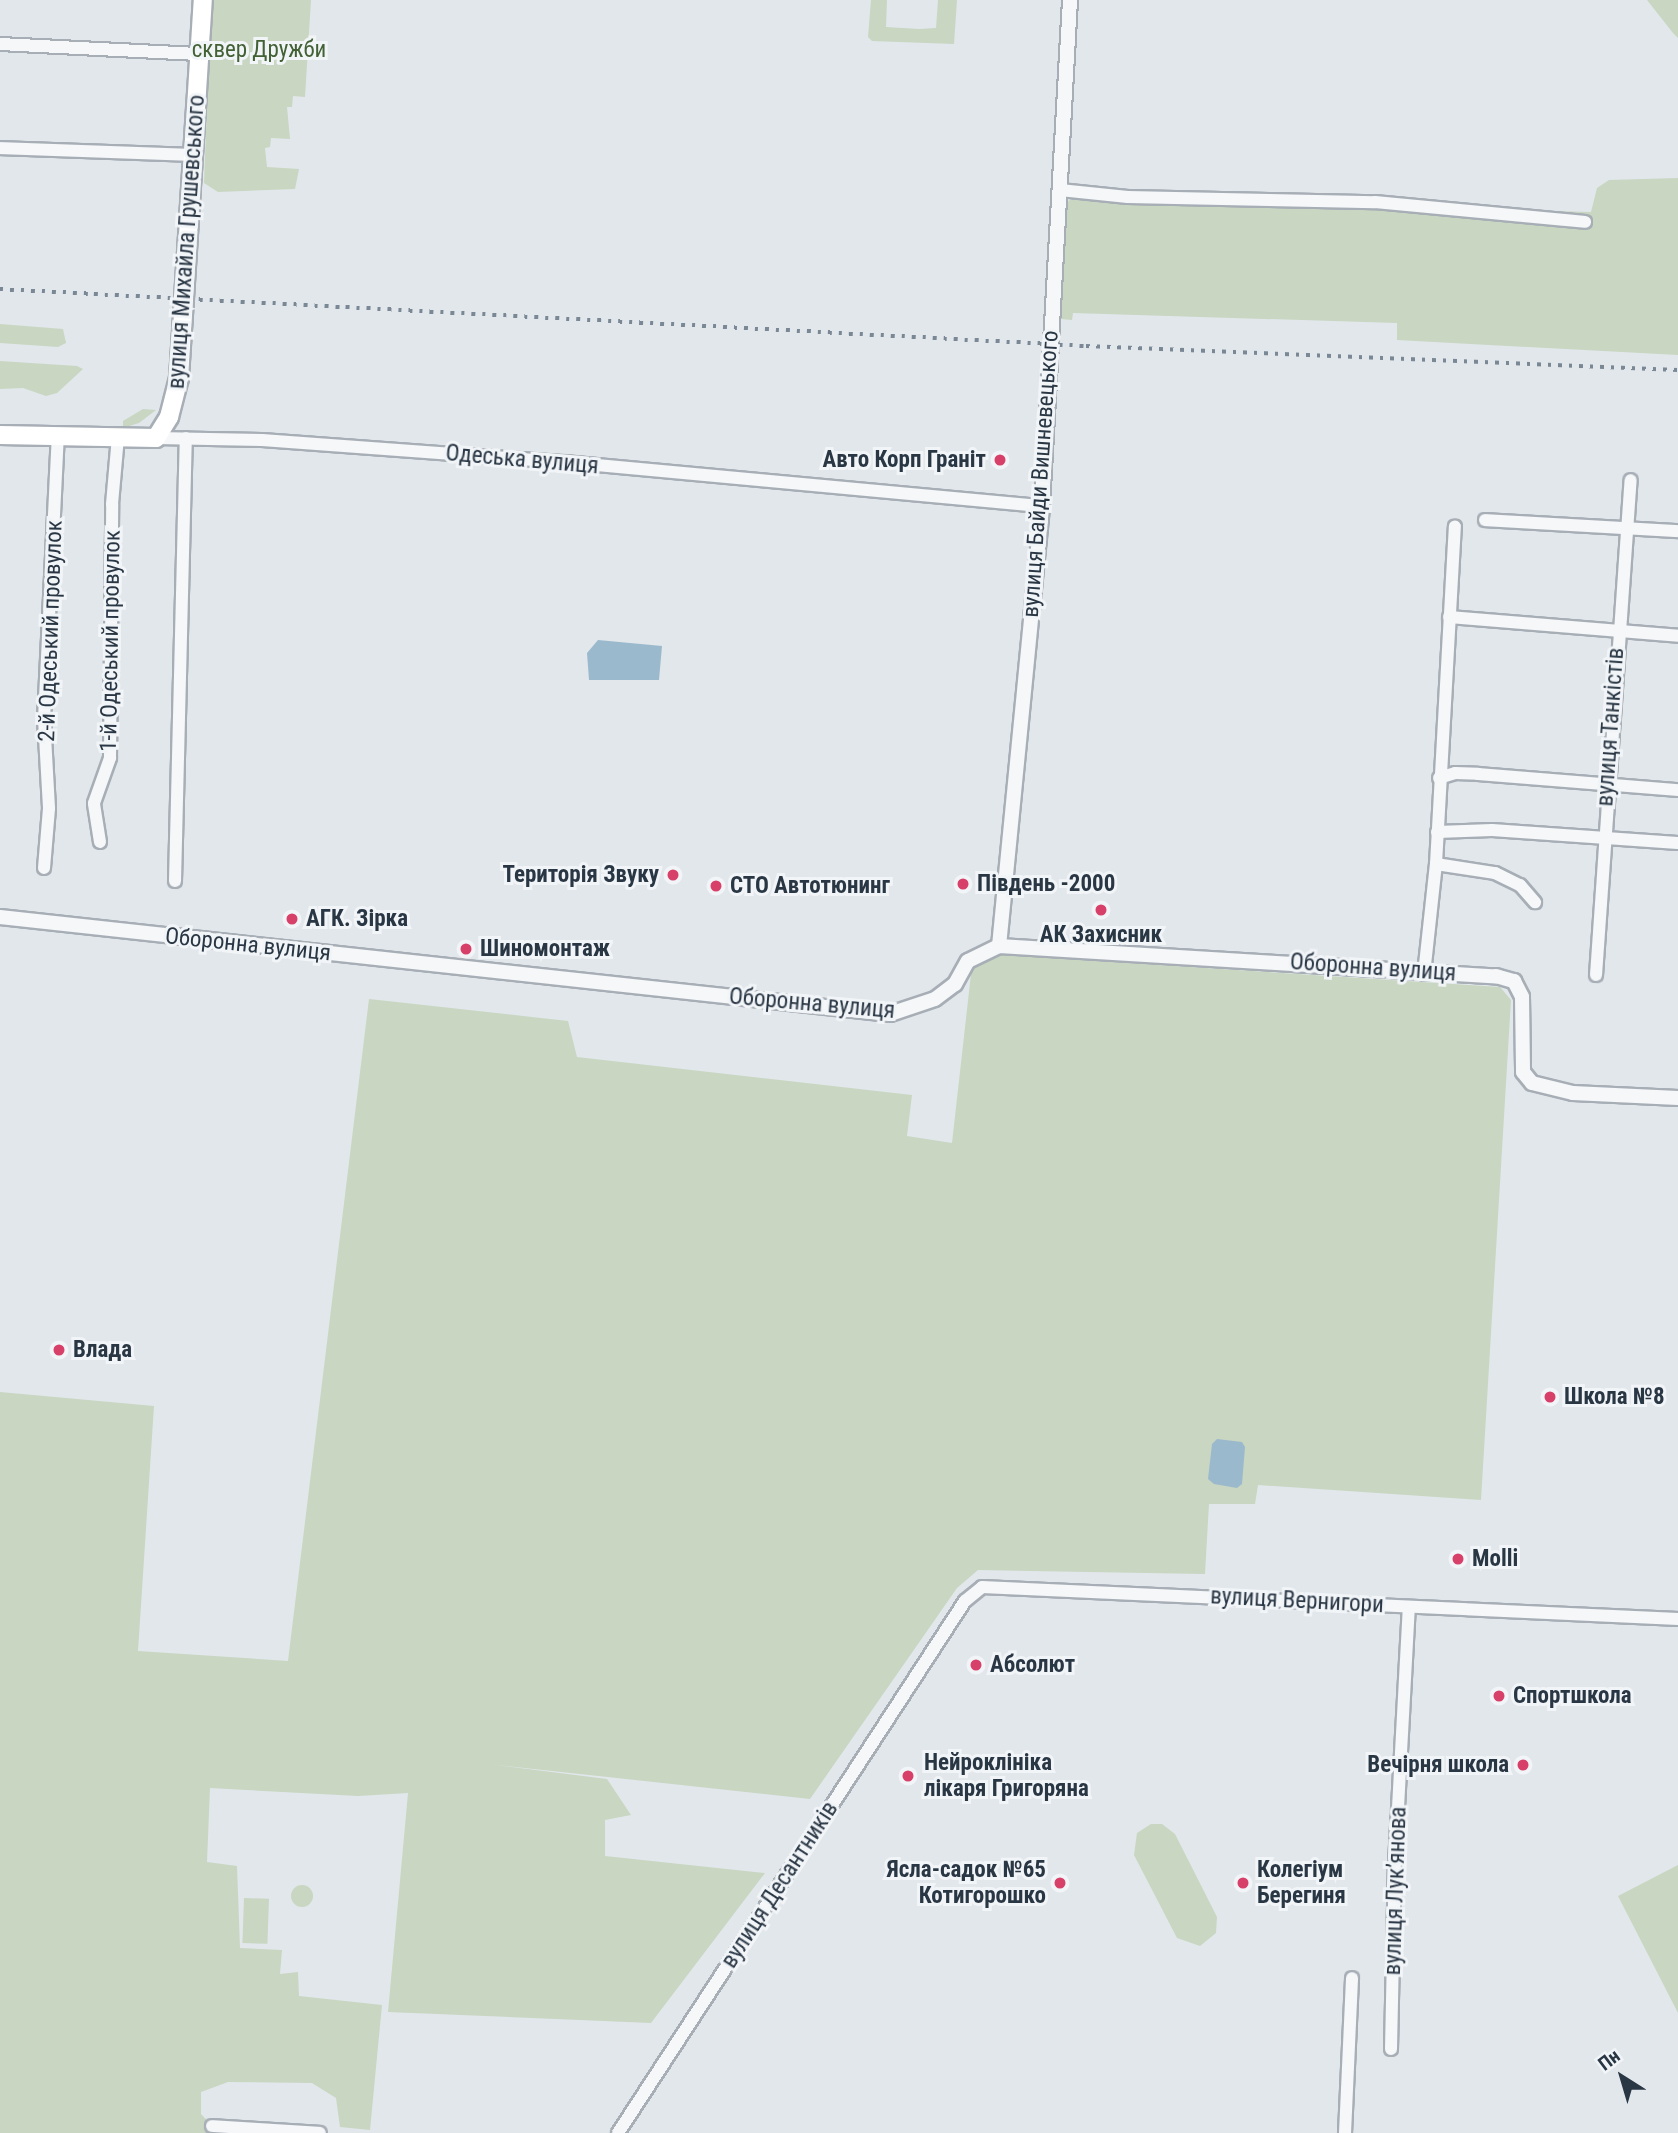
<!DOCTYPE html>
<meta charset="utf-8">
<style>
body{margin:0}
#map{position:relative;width:1678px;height:2133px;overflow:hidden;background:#e2e7eb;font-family:"Roboto Condensed",sans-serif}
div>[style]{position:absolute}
.green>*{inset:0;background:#c9d6c2;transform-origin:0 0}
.round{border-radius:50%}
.water>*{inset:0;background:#9bb9cd}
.roads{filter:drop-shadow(2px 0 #a7aeb6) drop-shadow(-2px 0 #a7aeb6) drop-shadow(0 2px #a7aeb6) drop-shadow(0 -2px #a7aeb6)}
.minor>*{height:12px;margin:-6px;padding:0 6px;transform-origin:6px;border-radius:6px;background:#f5f7f9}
.tertiary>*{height:14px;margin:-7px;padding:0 7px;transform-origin:7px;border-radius:7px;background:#f5f7f9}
.secondary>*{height:18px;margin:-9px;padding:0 9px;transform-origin:9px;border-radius:9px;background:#fff}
.rail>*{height:3.5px;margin-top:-1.75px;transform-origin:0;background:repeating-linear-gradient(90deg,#7a8896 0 3.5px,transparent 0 10.5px)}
.dots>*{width:19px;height:19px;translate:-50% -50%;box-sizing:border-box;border:4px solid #f2f5f8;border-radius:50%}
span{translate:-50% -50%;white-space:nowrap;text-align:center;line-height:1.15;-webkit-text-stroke:6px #f2f5f8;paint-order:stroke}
.park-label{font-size:23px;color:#426135}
.street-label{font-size:23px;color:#293644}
.poi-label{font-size:23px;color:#293644;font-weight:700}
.right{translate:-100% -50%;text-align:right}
.left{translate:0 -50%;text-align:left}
.north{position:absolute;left:1587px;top:2042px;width:70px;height:70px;-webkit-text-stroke:5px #f2f5f8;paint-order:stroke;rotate:323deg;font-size:19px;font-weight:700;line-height:28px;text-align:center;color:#293644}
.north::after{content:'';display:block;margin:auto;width:24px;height:32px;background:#293644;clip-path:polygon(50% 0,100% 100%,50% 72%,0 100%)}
</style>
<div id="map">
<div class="green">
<div style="clip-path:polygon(211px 0,311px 0,305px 97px,293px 96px,292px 107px,287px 107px,290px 139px,271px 138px,270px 147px,265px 148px,267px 167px,299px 169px,295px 189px,218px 192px,204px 183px)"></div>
<div style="clip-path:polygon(871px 0,887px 0,886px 27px,919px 29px,936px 28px,938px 0,957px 0,954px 44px,872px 41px,868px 37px)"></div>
<div style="clip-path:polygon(1647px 0,1678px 0,1678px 38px,1673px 33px)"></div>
<div style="clip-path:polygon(1678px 178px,1678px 355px,1397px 340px,1397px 323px,1073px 313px,1072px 320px,1061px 319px,1062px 205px,1073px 198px,1591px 212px,1597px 188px,1609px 180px)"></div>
<div style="clip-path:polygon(0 324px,63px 329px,66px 343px,58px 347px,0 343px)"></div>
<div style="clip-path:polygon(0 361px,77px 366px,83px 369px,57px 393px,46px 396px,23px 388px,0 389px)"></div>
<div style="clip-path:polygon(143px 409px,156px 410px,139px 423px,123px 428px,123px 421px)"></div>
<div style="clip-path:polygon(988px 954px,1500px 987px,1511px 1000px,1481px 1500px,1258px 1485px,1255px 1504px,1209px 1504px,1205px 1574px,978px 1570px,957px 1588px,810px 1799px,488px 1764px,607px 1779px,631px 1815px,605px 1820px,605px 1856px,765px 1873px,651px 2023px,388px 2012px,408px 1793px,358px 1796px,210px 1788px,207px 1862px,237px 1866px,240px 1948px,282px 1950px,280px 1974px,298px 1972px,299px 1996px,382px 2005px,370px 2130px,340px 2127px,336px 2098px,312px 2083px,228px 2082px,201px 2092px,201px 2114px,212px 2126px,212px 2133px,0 2133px,0 1392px,154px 1406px,138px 1651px,288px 1661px,369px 999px,568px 1021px,577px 1057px,912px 1095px,907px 1136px,952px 1143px,972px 965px)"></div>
<div style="clip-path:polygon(1162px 1824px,1175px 1834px,1217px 1917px,1216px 1933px,1200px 1946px,1177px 1938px,1134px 1855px,1137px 1833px,1151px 1824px)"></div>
<div style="clip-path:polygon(1678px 1865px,1678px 2013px,1618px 1896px)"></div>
<div class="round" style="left:291px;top:1885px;width:22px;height:22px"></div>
<div style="left:244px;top:1898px;width:25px;height:45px;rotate:2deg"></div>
</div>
<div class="water">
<div style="clip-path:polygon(598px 640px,662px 646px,659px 680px,589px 680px,587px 653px)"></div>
<div style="clip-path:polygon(1217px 1439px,1242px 1442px,1245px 1447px,1242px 1484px,1237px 1488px,1214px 1484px,1208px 1479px,1212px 1444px)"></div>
</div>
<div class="roads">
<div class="minor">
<div style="left:0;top:44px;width:200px;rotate:2.9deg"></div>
<div style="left:0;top:148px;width:195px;rotate:2.1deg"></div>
<div style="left:1060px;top:190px;width:68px;rotate:5.9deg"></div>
<div style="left:1128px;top:197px;width:247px;rotate:1.2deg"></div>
<div style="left:1375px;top:202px;width:211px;rotate:5.4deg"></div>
<div style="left:156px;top:438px;width:106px;rotate:1.1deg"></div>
<div style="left:262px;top:440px;width:304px;rotate:4.2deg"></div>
<div style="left:565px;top:462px;width:479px;rotate:5.3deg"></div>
<div style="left:1485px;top:520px;width:193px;rotate:3.3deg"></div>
<div style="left:1449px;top:617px;width:230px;rotate:4.7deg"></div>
<div style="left:1439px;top:778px;width:17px;rotate:-17deg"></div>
<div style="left:1455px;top:773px;width:23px;rotate:2deg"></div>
<div style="left:1478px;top:774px;width:201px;rotate:4.6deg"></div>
<div style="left:1437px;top:832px;width:55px;rotate:-2.1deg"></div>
<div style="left:1492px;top:830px;width:186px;rotate:4deg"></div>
<div style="left:100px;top:842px;width:39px;rotate:-99deg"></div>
<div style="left:94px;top:803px;width:48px;rotate:-70.4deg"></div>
<div style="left:110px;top:758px;width:254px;rotate:-89.5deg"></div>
<div style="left:112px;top:504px;width:67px;rotate:-84.9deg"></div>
<div style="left:1436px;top:864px;width:60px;rotate:8.7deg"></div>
<div style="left:1495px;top:873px;width:28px;rotate:26deg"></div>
<div style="left:1520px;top:885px;width:23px;rotate:49deg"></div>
<div style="left:44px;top:868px;width:60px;rotate:-85.2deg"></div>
<div style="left:49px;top:808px;width:89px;rotate:-93.2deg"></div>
<div style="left:44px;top:719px;width:283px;rotate:-87.2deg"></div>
<div style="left:175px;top:881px;width:443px;rotate:-88.6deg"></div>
<div style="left:1424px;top:974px;width:111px;rotate:-83.8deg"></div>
<div style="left:1436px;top:864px;width:338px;rotate:-86.8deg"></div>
<div style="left:1596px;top:975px;width:496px;rotate:-86deg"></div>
<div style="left:1391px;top:2049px;width:186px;rotate:-88.8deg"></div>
<div style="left:1395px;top:1863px;width:256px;rotate:-86.9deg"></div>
<div style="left:212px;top:2126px;width:108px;rotate:3.7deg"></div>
<div style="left:618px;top:2133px;width:635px;rotate:-56.89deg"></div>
<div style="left:965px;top:1601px;width:22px;rotate:-39deg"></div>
<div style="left:982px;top:1587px;width:697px;rotate:2.63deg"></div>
<div style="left:1345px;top:2133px;width:155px;rotate:-87.4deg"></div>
</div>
<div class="tertiary">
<div style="left:0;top:917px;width:895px;rotate:6.22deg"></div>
<div style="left:890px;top:1014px;width:47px;rotate:-18.4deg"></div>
<div style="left:935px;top:999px;width:25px;rotate:-37deg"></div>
<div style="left:955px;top:984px;width:26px;rotate:-61deg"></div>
<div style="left:968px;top:961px;width:34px;rotate:-26deg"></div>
<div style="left:999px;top:946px;width:498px;rotate:3.5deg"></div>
<div style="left:1496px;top:976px;width:19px;rotate:16deg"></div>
<div style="left:1514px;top:981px;width:18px;rotate:63deg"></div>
<div style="left:1522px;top:997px;width:75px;rotate:89.2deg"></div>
<div style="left:1523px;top:1072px;width:14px;rotate:51deg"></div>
<div style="left:1532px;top:1083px;width:42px;rotate:13.7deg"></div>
<div style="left:1573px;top:1093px;width:105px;rotate:2.7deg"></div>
<div style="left:999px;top:946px;width:442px;rotate:-84.4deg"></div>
<div style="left:1042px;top:506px;width:507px;rotate:-86.83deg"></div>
</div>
<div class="secondary">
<div style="left:0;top:435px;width:156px;rotate:1.1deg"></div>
<div style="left:156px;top:438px;width:25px;rotate:-58deg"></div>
<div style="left:169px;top:417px;width:40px;rotate:-75.6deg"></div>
<div style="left:179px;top:378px;width:379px;rotate:-86.4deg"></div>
</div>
</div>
<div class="rail">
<div style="left:0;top:289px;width:1087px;rotate:3deg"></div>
<div style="left:1086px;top:346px;width:592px;rotate:2.32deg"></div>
</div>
<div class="dots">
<div style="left:1000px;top:460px;background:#d74069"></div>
<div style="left:673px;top:875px;background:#d74069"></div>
<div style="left:963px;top:884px;background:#d74069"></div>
<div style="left:716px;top:886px;background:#d74069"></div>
<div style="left:1101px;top:910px;background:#d74069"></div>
<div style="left:292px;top:919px;background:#d74069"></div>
<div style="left:466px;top:949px;background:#d74069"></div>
<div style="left:59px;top:1350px;background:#d74069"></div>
<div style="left:1550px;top:1397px;background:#d74069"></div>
<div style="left:1458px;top:1559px;background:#d74069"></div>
<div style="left:976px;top:1665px;background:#d74069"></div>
<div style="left:1499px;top:1696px;background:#d74069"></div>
<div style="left:1523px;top:1765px;background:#d74069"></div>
<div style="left:908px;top:1776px;background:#d74069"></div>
<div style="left:1060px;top:1883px;background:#d74069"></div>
<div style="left:1243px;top:1883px;background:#d74069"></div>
</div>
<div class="park-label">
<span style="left:259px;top:50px">сквер Дружби</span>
</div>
<div class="street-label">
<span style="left:187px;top:242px;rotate:-86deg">вулиця Михайла Грушевського</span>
<span style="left:522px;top:460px;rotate:5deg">Одеська вулиця</span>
<span style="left:1041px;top:474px;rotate:-86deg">вулиця Байди Вишневецького</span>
<span style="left:51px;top:631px;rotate:-88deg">2-й Одеський провулок</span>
<span style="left:111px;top:641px;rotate:-89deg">1-й Одеський провулок</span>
<span style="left:1611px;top:727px;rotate:-86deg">вулиця Танкістів</span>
<span style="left:248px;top:945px;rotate:6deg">Оборонна вулиця</span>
<span style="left:1373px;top:968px;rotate:4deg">Оборонна вулиця</span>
<span style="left:812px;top:1004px;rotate:5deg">Оборонна вулиця</span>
<span style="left:1297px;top:1601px;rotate:3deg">вулиця Вернигори</span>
<span style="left:780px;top:1885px;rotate:-57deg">вулиця Десантників</span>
<span style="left:1396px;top:1891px;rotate:-88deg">вулиця Лукʼянова</span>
</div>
<div class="poi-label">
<span class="right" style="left:986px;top:460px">Авто Корп Граніт</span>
<span class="right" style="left:659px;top:875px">Територія Звуку</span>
<span class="left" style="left:977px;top:884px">Південь -2000</span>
<span class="left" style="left:730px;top:886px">СТО Автотюнинг</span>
<span class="left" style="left:306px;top:919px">АГК. Зірка</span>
<span style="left:1101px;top:935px">АК Захисник</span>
<span class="left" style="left:480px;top:949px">Шиномонтаж</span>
<span class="left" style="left:73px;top:1350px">Влада</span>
<span class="left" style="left:1564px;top:1397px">Школа №8</span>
<span class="left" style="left:1472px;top:1559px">Molli</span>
<span class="left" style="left:990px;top:1665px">Абсолют</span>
<span class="left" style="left:1513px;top:1696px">Спортшкола</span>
<span class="left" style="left:924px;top:1776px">Нейроклініка<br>лікаря Григоряна</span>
<span class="right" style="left:1509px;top:1765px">Вечірня школа</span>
<span class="right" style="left:1046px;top:1883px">Ясла-садок №65<br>Котигорошко</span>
<span class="left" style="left:1257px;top:1883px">Колегіум<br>Берегиня</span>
</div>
<div class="north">Пн</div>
</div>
